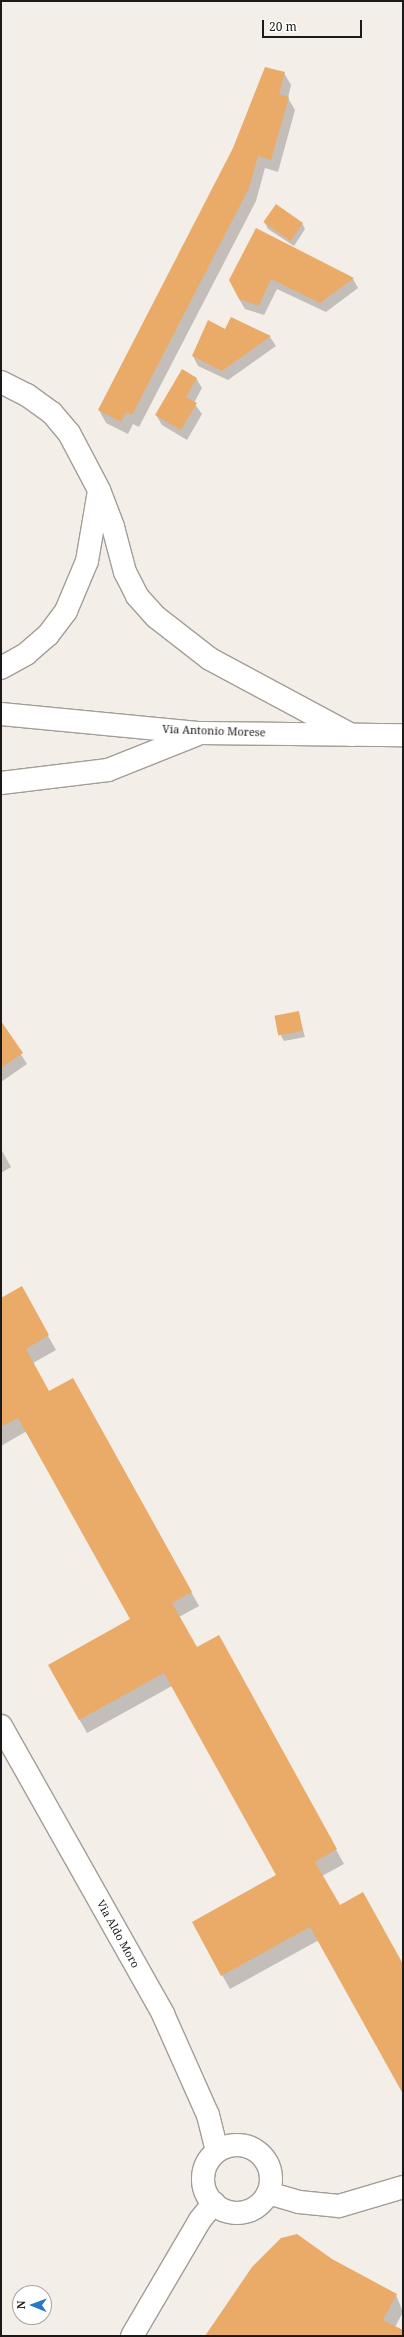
<!DOCTYPE html>
<style>
body{margin:0}
#map{position:relative;width:404px;height:2337px;overflow:hidden;background:#f4eee8;font-family:"Noto Serif",serif}
div>[style]{position:absolute}
.shadow>*{inset:0;background:#0003}
.building>*{inset:0;background:#eaab69;transform-origin:0 0}
.roads{filter:drop-shadow(1px 0 #a39d97) drop-shadow(-1px 0 #a39d97) drop-shadow(0 1px #a39d97) drop-shadow(0 -1px #a39d97)}
.minor>*{height:22px;margin:-11px;padding:0 11px;transform-origin:11px;border-radius:11px;background:#fff}
.minor>.ring{margin:-11px;padding:0;box-sizing:content-box;background:none;border:22px solid #fff;border-radius:50%}
.tertiary>*{height:22px;margin:-11px;padding:0 11px;transform-origin:11px;border-radius:11px;background:#fff}
span{translate:-50% -50%;white-space:nowrap;text-align:center;line-height:1.15;-webkit-text-stroke:3px #fff;paint-order:stroke}
.street-label{font-size:11px;color:#1c1a18}
.frame{position:absolute;inset:0;border:2px solid #1c1a18;pointer-events:none}
.north{position:absolute;left:12px;top:2285px;width:40px;height:40px;box-sizing:border-box;background:#fff;border:1px solid #a4a3a3;border-radius:50%;rotate:271deg;font-size:11px;font-weight:700;line-height:16px;text-align:center;color:#1c1a18}
.north::after{content:'';display:block;margin:auto;width:14px;height:18px;background:#2778c7;clip-path:polygon(50% 0,100% 100%,50% 72%,0 100%)}
.scale{position:absolute;left:262px;top:20px;width:100px;height:18px;box-sizing:border-box;border:2px solid #1c1a18;border-top:0;padding-left:5px;font-size:12px;line-height:14px;white-space:nowrap;color:#1c1a18;-webkit-text-stroke:3px #fff;paint-order:stroke}
</style>
<div id="map">
<div class="shadow">
<div style="clip-path:polygon(284px 73px,291px 85px,288px 98px,295px 110px,278px 172px,265px 168px,256px 201px,139px 427px,133px 424px,128px 434px,106px 423px,99px 410px)"></div>
<div style="clip-path:polygon(265px 223px,302px 223px,305px 229px,294px 246px,268px 229px)"></div>
<div style="clip-path:polygon(256px 230px,353px 279px,358px 288px,326px 312px,277px 289px,264px 315px,245px 309px,239px 299px)"></div>
<div style="clip-path:polygon(231px 318px,270px 337px,276px 346px,228px 380px,198px 366px,193px 356px,209px 322px,226px 330px)"></div>
<div style="clip-path:polygon(196px 378px,202px 388px,194px 403px,202px 414px,187px 440px,162px 425px,156px 415px)"></div>
<div style="clip-path:polygon(298px 1012px,305px 1037px,284px 1041px,281px 1036px)"></div>
<div style="clip-path:polygon(1px 1023px,27px 1064px,1px 1082px)"></div>
<div style="clip-path:polygon(1px 1149px,11px 1167px,1px 1173px)"></div>
<div style="clip-path:polygon(21px 1288px,56px 1350px,33px 1363px,49px 1393px,81px 1394px,199px 1606px,179px 1617px,197px 1648px,226px 1650px,344px 1864px,322px 1876px,339px 1907px,403px 1966px,403px 2092px,319px 1940px,230px 1989px,222px 1975px,193px 1923px,278px 1876px,172px 1686px,87px 1733px,49px 1666px,132px 1620px,27px 1431px,1px 1446px,1px 1299px)"></div>
<div style="clip-path:polygon(332px 2260px,396px 2295px,403px 2312px,395px 2327px,403px 2331px,403px 2336px,206px 2336px)"></div>
</div>
<div class="building">
<div style="clip-path:polygon(265px 67px,285px 72px,279px 94px,289px 97px,271px 160px,258px 156px,249px 188px,132px 415px,126px 412px,121px 422px,98px 410px,233px 148px)"></div>
<div style="left:276px;top:204px;width:33px;height:22px;rotate:35deg"></div>
<div style="clip-path:polygon(256px 228px,354px 278px,320px 303px,271px 279px,259px 306px,239px 299px,229px 280px)"></div>
<div style="clip-path:polygon(231px 317px,271px 336px,222px 371px,192px 356px,208px 320px,225px 329px)"></div>
<div style="clip-path:polygon(182px 369px,197px 378px,186px 397px,197px 403px,181px 430px,155px 415px)"></div>
<div style="left:299px;top:1011px;width:20px;height:25px;rotate:79deg"></div>
<div style="clip-path:polygon(1px 1021px,23px 1053px,1px 1068px)"></div>
<div style="clip-path:polygon(22px 1286px,49px 1335px,26px 1349px,49px 1391px,73px 1378px,192px 1592px,172px 1603px,197px 1647px,219px 1635px,337px 1849px,315px 1862px,340px 1905px,363px 1892px,403px 1964px,403px 2094px,310px 1927px,221px 1976px,192px 1922px,276px 1875px,164px 1673px,79px 1720px,48px 1665px,130px 1619px,18px 1418px,1px 1427px,1px 1298px)"></div>
<div style="clip-path:polygon(297px 2234px,332px 2259px,397px 2294px,383px 2320px,403px 2330px,403px 2336px,205px 2336px,252px 2267px,281px 2238px)"></div>
</div>
<div class="roads">
<div class="minor">
<div style="left:1px;top:1726px;width:330px;rotate:60.6deg"></div>
<div style="left:163px;top:2014px;width:111px;rotate:66deg"></div>
<div style="left:208px;top:2115px;width:37px;rotate:76deg"></div>
<div class="ring" style="left:203px;top:2145px;width:46px;height:46px"></div>
<div style="left:268px;top:2193px;width:32px;rotate:16deg"></div>
<div style="left:299px;top:2202px;width:40px;rotate:5.7deg"></div>
<div style="left:339px;top:2206px;width:67px;rotate:-16.5deg"></div>
<div style="left:132px;top:2336px;width:134px;rotate:-59.6deg"></div>
<div style="left:200px;top:2220px;width:22px;rotate:-51deg"></div>
</div>
<div class="tertiary">
<div style="left:1px;top:382px;width:29px;rotate:27deg"></div>
<div style="left:27px;top:395px;width:31px;rotate:36deg"></div>
<div style="left:52px;top:413px;width:26px;rotate:50deg"></div>
<div style="left:69px;top:433px;width:64px;rotate:62.2deg"></div>
<div style="left:99px;top:490px;width:40px;rotate:69deg"></div>
<div style="left:113px;top:527px;width:47px;rotate:75.1deg"></div>
<div style="left:125px;top:572px;width:27px;rotate:63deg"></div>
<div style="left:137px;top:596px;width:28px;rotate:48deg"></div>
<div style="left:156px;top:617px;width:68px;rotate:37.9deg"></div>
<div style="left:210px;top:659px;width:161px;rotate:28.2deg"></div>
<div style="left:1px;top:668px;width:29px;rotate:-29deg"></div>
<div style="left:26px;top:654px;width:29px;rotate:-41deg"></div>
<div style="left:48px;top:635px;width:30px;rotate:-53deg"></div>
<div style="left:66px;top:611px;width:54px;rotate:-67.2deg"></div>
<div style="left:87px;top:561px;width:71px;rotate:-80.3deg"></div>
<div style="left:1px;top:714px;width:200px;rotate:5.5deg"></div>
<div style="left:200px;top:733px;width:203px;rotate:0.6deg"></div>
<div style="left:1px;top:783px;width:108px;rotate:-6.9deg"></div>
<div style="left:108px;top:770px;width:95px;rotate:-21.7deg"></div>
</div>
</div>
<div class="street-label">
<span style="left:214px;top:731px;rotate:2deg">Via Antonio Morese</span>
<span style="left:118px;top:1934px;rotate:61deg">Via Aldo Moro</span>
</div>
<div class="frame"></div>
<div class="north">N</div>
<div class="scale">20 m</div>
</div>
